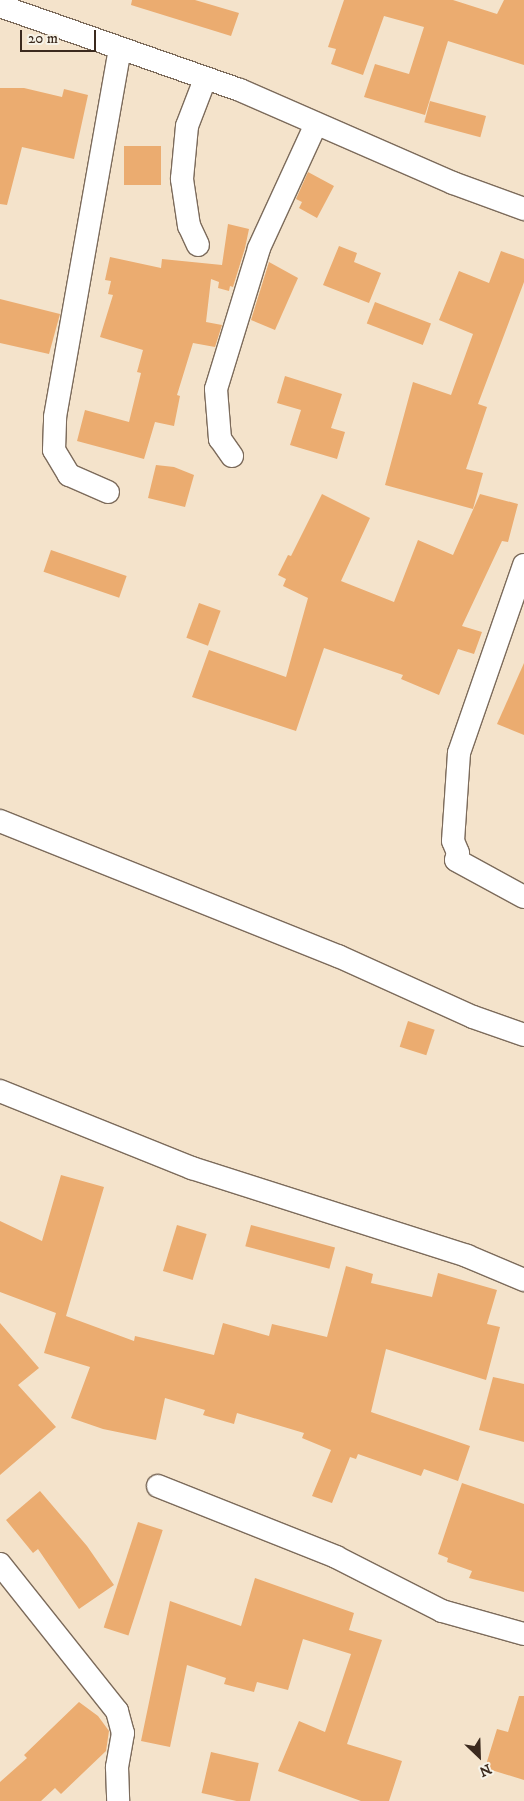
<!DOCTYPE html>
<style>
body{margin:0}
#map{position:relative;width:524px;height:1801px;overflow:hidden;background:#f4e3cb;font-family:"IM FELL DW Pica",serif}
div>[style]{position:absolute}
.building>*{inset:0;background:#ebac70;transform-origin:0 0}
.roads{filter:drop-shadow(1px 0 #7c6b5b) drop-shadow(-1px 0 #7c6b5b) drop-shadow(0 1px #7c6b5b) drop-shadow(0 -1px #7c6b5b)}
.minor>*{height:22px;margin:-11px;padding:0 11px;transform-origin:11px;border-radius:11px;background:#fff}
span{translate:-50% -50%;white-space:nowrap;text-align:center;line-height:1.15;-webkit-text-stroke:5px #f7f3e8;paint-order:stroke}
.north{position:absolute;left:454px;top:1731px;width:50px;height:50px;-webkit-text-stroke:4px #f7f3e8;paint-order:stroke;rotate:156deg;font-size:14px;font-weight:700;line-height:20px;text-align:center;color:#3b2a1e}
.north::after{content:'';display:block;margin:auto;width:18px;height:22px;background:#3b2a1e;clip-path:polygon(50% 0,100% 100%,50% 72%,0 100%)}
.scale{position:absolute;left:20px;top:30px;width:76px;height:22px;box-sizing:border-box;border:2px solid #3b2a1e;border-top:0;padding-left:6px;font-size:15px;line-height:18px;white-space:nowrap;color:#3b2a1e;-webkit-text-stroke:4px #f7f3e8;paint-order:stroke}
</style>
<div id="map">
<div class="building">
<div style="clip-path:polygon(132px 0,195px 0,239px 13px,231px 36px,131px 5px)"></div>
<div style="clip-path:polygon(344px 0,453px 0,497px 14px,504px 0,524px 0,524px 65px,448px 41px,425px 115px,364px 97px,375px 64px,409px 74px,424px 27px,384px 16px,363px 75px,331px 64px,336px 49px,328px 47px)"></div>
<div style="clip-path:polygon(0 88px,24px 88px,62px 97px,64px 89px,88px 95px,74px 159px,22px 147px,7px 205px,0 204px)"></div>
<div style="left:430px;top:101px;width:58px;height:22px;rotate:15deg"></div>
<div style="left:124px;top:146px;width:37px;height:39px"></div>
<div style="clip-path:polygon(308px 172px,334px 186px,317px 218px,299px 208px,302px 202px,296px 199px)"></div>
<div style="clip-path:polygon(228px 224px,249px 229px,245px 248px,233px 287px,230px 286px,229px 291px,218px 288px,219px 282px,211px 279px,206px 322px,222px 325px,215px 347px,193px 343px,177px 395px,180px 396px,174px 426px,155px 422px,144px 459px,77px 441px,85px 410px,129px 422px,141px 373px,137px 372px,143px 350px,100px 337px,113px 295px,108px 294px,111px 281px,105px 280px,110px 257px,161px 268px,162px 259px,222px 265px)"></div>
<div style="clip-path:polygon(339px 246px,357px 253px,354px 262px,381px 273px,369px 303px,323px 285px)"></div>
<div style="clip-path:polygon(501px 251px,524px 259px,524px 282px,478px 404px,487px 407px,466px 469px,483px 473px,473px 509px,385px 485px,413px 382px,451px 395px,473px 334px,439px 320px,459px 271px,489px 283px)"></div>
<div style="clip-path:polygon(269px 262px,298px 278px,275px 330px,251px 320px)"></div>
<div style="clip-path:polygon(0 299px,60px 314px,49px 354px,0 343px)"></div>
<div style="left:375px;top:302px;width:60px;height:23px;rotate:21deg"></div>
<div style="clip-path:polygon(285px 376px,342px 394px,331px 428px,345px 432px,337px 459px,290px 445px,301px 410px,277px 403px)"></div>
<div style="clip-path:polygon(156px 465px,174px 467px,194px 475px,185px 507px,148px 498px)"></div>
<div style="clip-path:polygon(322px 494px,370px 518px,341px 581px,394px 602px,418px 540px,453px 555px,480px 494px,518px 504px,508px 542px,502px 541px,462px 626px,482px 632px,474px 654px,458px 649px,439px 695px,401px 679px,403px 675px,324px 648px,296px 731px,192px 697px,209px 650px,286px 677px,308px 598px,283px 586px,286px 579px,278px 575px,288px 555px,291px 556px)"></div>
<div style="left:51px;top:550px;width:80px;height:23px;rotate:19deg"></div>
<div style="left:199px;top:603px;width:23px;height:37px;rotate:20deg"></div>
<div style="clip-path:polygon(524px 663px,524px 735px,497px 724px)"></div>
<div style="left:408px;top:1021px;width:28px;height:27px;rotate:18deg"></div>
<div style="clip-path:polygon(61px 1175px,104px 1187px,66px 1316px,134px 1341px,135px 1336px,214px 1355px,223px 1323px,269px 1336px,272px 1324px,327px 1337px,346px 1266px,373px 1274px,371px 1283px,432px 1297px,438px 1273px,497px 1290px,487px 1324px,500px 1327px,486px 1380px,386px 1349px,371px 1412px,470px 1446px,458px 1481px,424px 1469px,421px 1476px,358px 1454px,356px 1459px,350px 1457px,332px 1503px,312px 1496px,331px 1450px,302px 1438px,304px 1433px,237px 1413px,234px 1424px,203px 1415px,205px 1410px,165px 1398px,156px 1440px,103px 1429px,71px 1418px,90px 1367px,44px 1353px,56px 1313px,0 1292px,0 1221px,42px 1241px)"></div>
<div style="left:177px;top:1225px;width:31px;height:48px;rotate:17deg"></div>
<div style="left:251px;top:1225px;width:87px;height:22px;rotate:15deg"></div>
<div style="clip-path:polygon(0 1323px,39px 1368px,18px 1385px,56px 1427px,0 1475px)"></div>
<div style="clip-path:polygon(493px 1377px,524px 1384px,524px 1442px,479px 1430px)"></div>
<div style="clip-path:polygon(462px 1483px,524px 1504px,524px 1592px,469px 1578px,472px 1571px,447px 1562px,448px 1558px,438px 1554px)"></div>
<div style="clip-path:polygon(40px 1491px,87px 1546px,114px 1585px,79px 1609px,38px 1549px,33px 1553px,6px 1520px)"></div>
<div style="left:138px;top:1522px;width:26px;height:111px;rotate:18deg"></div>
<div style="clip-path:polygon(255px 1578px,354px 1613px,349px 1630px,382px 1640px,347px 1744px,402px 1761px,389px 1801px,361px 1801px,278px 1771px,299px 1721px,325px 1732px,351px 1654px,303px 1639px,288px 1690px,257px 1682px,254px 1692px,224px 1684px,226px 1678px,187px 1665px,170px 1747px,141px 1741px,170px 1601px,241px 1626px)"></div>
<div style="clip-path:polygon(519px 1696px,524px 1696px,524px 1780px,485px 1768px,497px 1729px,508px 1732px)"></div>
<div style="clip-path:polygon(79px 1702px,98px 1716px,109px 1731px,106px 1751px,61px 1794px,55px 1788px,41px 1801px,0 1801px,0 1782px,27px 1758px,24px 1755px)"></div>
<div style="left:211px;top:1752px;width:49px;height:42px;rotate:13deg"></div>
</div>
<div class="roads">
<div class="minor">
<div style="left:0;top:6px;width:254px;rotate:19.3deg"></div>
<div style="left:240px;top:90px;width:232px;rotate:23.6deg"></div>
<div style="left:453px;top:183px;width:76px;rotate:20.1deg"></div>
<div style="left:198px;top:245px;width:21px;rotate:-115deg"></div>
<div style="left:189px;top:226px;width:48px;rotate:-98.5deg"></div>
<div style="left:182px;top:179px;width:53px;rotate:-84.6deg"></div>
<div style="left:187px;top:126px;width:50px;rotate:-69deg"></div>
<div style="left:232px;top:456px;width:21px;rotate:-125deg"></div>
<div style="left:220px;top:439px;width:50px;rotate:-94.6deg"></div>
<div style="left:216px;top:389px;width:147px;rotate:-73deg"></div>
<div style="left:259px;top:248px;width:136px;rotate:-65.3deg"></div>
<div style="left:108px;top:492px;width:43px;rotate:-156.4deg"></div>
<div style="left:69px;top:475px;width:29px;rotate:-121deg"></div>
<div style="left:54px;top:450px;width:33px;rotate:-88deg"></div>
<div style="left:55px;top:417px;width:373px;rotate:-80deg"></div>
<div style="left:524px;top:565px;width:199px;rotate:109.1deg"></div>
<div style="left:459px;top:753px;width:88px;rotate:93.9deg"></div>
<div style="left:453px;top:841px;width:13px;rotate:67deg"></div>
<div style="left:458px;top:853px;width:7px;rotate:106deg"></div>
<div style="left:456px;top:860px;width:77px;rotate:28.6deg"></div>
<div style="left:0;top:821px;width:364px;rotate:21.8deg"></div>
<div style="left:338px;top:956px;width:148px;rotate:24.3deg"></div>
<div style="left:473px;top:1017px;width:54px;rotate:19.4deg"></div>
<div style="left:0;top:1091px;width:207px;rotate:21.9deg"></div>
<div style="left:192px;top:1168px;width:289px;rotate:17.7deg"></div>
<div style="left:467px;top:1256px;width:62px;rotate:22.8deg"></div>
<div style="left:158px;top:1486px;width:192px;rotate:21.7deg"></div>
<div style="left:336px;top:1557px;width:119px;rotate:27deg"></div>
<div style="left:442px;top:1611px;width:85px;rotate:15.7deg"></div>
<div style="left:0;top:1564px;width:188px;rotate:51.5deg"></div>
<div style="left:117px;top:1711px;width:23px;rotate:75deg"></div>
<div style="left:123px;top:1733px;width:35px;rotate:100deg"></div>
<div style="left:117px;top:1767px;width:34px;rotate:88deg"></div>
</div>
</div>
<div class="north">N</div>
<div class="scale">20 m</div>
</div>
